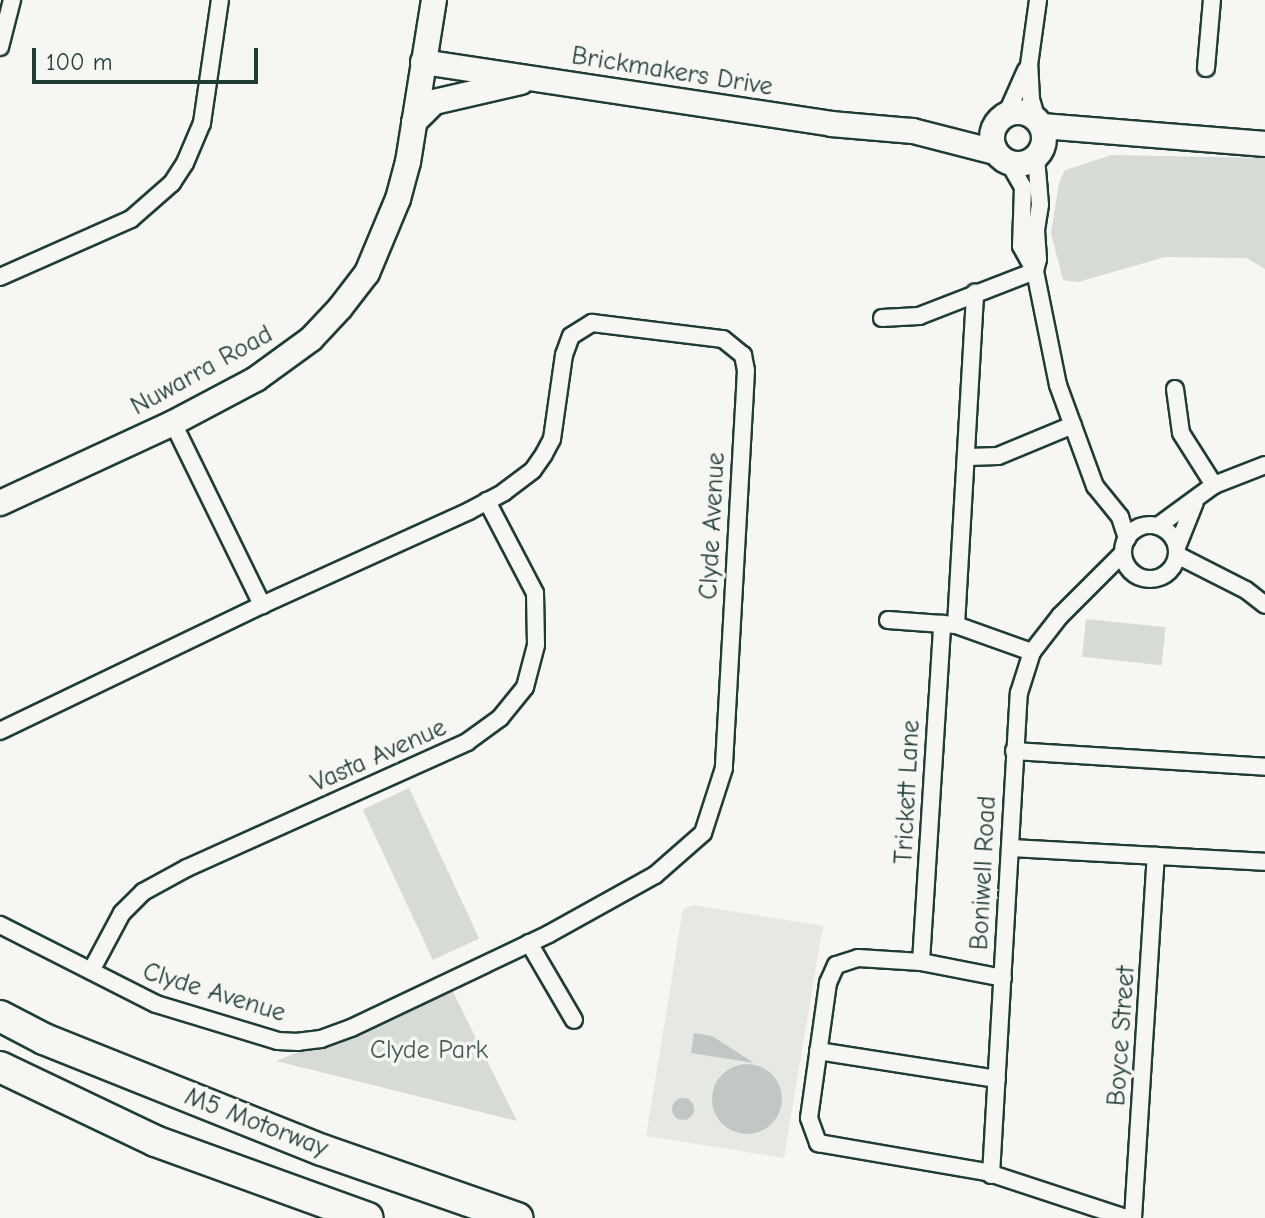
<!DOCTYPE html>
<style>
body{margin:0}
#map{position:relative;width:1265px;height:1218px;overflow:hidden;background:#f6f6f2;font-family:"Comic Neue",sans-serif}
div>[style]{position:absolute}
.built>*{inset:0;background:#e6e8e4}
.green>*{inset:0;background:#d6dbd6;transform-origin:0 0}
.building>*{inset:0;background:#c1c8c3}
.round{border-radius:50%}
.roads{filter:drop-shadow(2px 0 #1f3d34) drop-shadow(-2px 0 #1f3d34) drop-shadow(0 2px #1f3d34) drop-shadow(0 -2px #1f3d34)}
.street>*{height:16px;margin:-8px;padding:0 8px;transform-origin:8px;border-radius:8px;background:#f6f6f2}
.street>.ring{margin:-8px;padding:0;box-sizing:content-box;background:none;border:16px solid #f6f6f2;border-radius:50%}
.secondary>*{height:24px;margin:-12px;padding:0 12px;transform-origin:12px;border-radius:12px;background:#f6f6f2}
.secondary>.ring{margin:-12px;padding:0;box-sizing:content-box;background:none;border:24px solid #f6f6f2;border-radius:50%}
.highway>*{height:30px;margin:-15px;padding:0 15px;transform-origin:15px;border-radius:15px;background:#f6f6f2}
span{translate:-50% -50%;white-space:nowrap;text-align:center;line-height:1.15;-webkit-text-stroke:7px #f6f6f2;paint-order:stroke}
.street-label{font-size:26px;color:#1f3d34}
.park-label{font-size:26px;color:#445d54}
.scale{position:absolute;left:32px;top:48px;width:226px;height:36px;box-sizing:border-box;border:4px solid #1f3d34;border-top:0;padding-left:10px;font-size:24px;line-height:28px;white-space:nowrap;color:#1f3d34;-webkit-text-stroke:6px #f6f6f2;paint-order:stroke}
</style>
<div id="map">
<div class="built">
<div style="clip-path:polygon(693px 905px,823px 926px,784px 1158px,646px 1136px,683px 909px)"></div>
</div>
<div class="green">
<div style="clip-path:polygon(1112px 155px,1265px 158px,1265px 269px,1246px 258px,1165px 257px,1078px 282px,1063px 280px,1051px 233px,1059px 183px,1065px 170px)"></div>
<div style="left:1086px;top:619px;width:80px;height:38px;rotate:6deg"></div>
<div style="left:409px;top:788px;width:166px;height:51px;rotate:65deg"></div>
<div style="clip-path:polygon(452px 990px,517px 1121px,276px 1061px)"></div>
</div>
<div class="building">
<div style="clip-path:polygon(694px 1033px,712px 1036px,754px 1063px,691px 1053px)"></div>
<div class="round" style="left:712px;top:1064px;width:70px;height:70px"></div>
<div class="round" style="left:672px;top:1098px;width:22px;height:22px"></div>
</div>
<div class="roads">
<div class="street">
<div style="left:0;top:47px;width:49px;rotate:-75.7deg"></div>
<div style="left:1206px;top:68px;width:68px;rotate:-85deg"></div>
<div style="left:1006px;top:115px;width:49px;rotate:-66deg"></div>
<div style="left:1037px;top:120px;width:22px;rotate:-106deg"></div>
<div style="left:1031px;top:99px;width:34px;rotate:-93deg"></div>
<div style="left:1029px;top:65px;width:66px;rotate:-82.1deg"></div>
<div style="left:1009px;top:163px;width:28px;rotate:60deg"></div>
<div style="left:1023px;top:187px;width:59px;rotate:91.9deg"></div>
<div style="left:1021px;top:246px;width:29px;rotate:61deg"></div>
<div style="left:1035px;top:271px;width:116px;rotate:78.6deg"></div>
<div style="left:1058px;top:385px;width:108px;rotate:69.9deg"></div>
<div style="left:1095px;top:486px;width:40px;rotate:51deg"></div>
<div style="left:1120px;top:517px;width:23px;rotate:72deg"></div>
<div style="left:1035px;top:271px;width:12px;rotate:-76deg"></div>
<div style="left:1038px;top:259px;width:29px;rotate:-94deg"></div>
<div style="left:1036px;top:230px;width:25px;rotate:-81deg"></div>
<div style="left:1040px;top:205px;width:48px;rotate:-94.8deg"></div>
<div style="left:0;top:277px;width:143px;rotate:-23.9deg"></div>
<div style="left:131px;top:219px;width:55px;rotate:-41.3deg"></div>
<div style="left:172px;top:183px;width:24px;rotate:-57deg"></div>
<div style="left:185px;top:163px;width:43px;rotate:-67deg"></div>
<div style="left:202px;top:123px;width:124px;rotate:-81.7deg"></div>
<div style="left:882px;top:318px;width:37px;rotate:-3deg"></div>
<div style="left:919px;top:316px;width:124px;rotate:-21.2deg"></div>
<div style="left:1175px;top:389px;width:44px;rotate:82.2deg"></div>
<div style="left:1181px;top:433px;width:62px;rotate:57.6deg"></div>
<div style="left:173px;top:423px;width:203px;rotate:63.9deg"></div>
<div style="left:968px;top:457px;width:30px;rotate:-2deg"></div>
<div style="left:998px;top:456px;width:81px;rotate:-22.5deg"></div>
<div class="ring" style="left:1123px;top:525px;width:38px;height:38px"></div>
<div style="left:1158px;top:526px;width:69px;rotate:-36.2deg"></div>
<div style="left:1214px;top:485px;width:55px;rotate:-21.4deg"></div>
<div style="left:1177px;top:547px;width:48px;rotate:-68.2deg"></div>
<div style="left:1177px;top:555px;width:77px;rotate:26.9deg"></div>
<div style="left:1246px;top:590px;width:24px;rotate:38deg"></div>
<div style="left:888px;top:620px;width:68px;rotate:4.2deg"></div>
<div style="left:956px;top:625px;width:81px;rotate:19.6deg"></div>
<div style="left:956px;top:625px;width:333px;rotate:-86.7deg"></div>
<div style="left:0;top:731px;width:291px;rotate:-25.7deg"></div>
<div style="left:262px;top:605px;width:227px;rotate:-24.4deg"></div>
<div style="left:469px;top:511px;width:40px;rotate:-28deg"></div>
<div style="left:504px;top:492px;width:36px;rotate:-37deg"></div>
<div style="left:533px;top:470px;width:19px;rotate:-55deg"></div>
<div style="left:544px;top:454px;width:17px;rotate:-62deg"></div>
<div style="left:552px;top:439px;width:85px;rotate:-81.9deg"></div>
<div style="left:564px;top:355px;width:20px;rotate:-70deg"></div>
<div style="left:571px;top:336px;width:25px;rotate:-32deg"></div>
<div style="left:592px;top:323px;width:132px;rotate:7deg"></div>
<div style="left:723px;top:339px;width:26px;rotate:39deg"></div>
<div style="left:743px;top:355px;width:15px;rotate:79deg"></div>
<div style="left:746px;top:370px;width:37px;rotate:93deg"></div>
<div style="left:744px;top:407px;width:362px;rotate:93.2deg"></div>
<div style="left:724px;top:768px;width:68px;rotate:107.9deg"></div>
<div style="left:703px;top:833px;width:64px;rotate:138.8deg"></div>
<div style="left:655px;top:875px;width:121px;rotate:150.9deg"></div>
<div style="left:549px;top:934px;width:219px;rotate:154.6deg"></div>
<div style="left:351px;top:1028px;width:32px;rotate:160deg"></div>
<div style="left:321px;top:1039px;width:23px;rotate:173deg"></div>
<div style="left:298px;top:1042px;width:20px;rotate:-177deg"></div>
<div style="left:278px;top:1041px;width:127px;rotate:-163.1deg"></div>
<div style="left:156px;top:1004px;width:175px;rotate:-153.1deg"></div>
<div style="left:1014px;top:751px;width:252px;rotate:3.6deg"></div>
<div style="left:1010px;top:848px;width:255px;rotate:3.1deg"></div>
<div style="left:529px;top:943px;width:89px;rotate:59.7deg"></div>
<div style="left:921px;top:962px;width:339px;rotate:-86.4deg"></div>
<div style="left:91px;top:971px;width:66px;rotate:-61.9deg"></div>
<div style="left:122px;top:913px;width:30px;rotate:-45deg"></div>
<div style="left:143px;top:892px;width:50px;rotate:-28.6deg"></div>
<div style="left:187px;top:868px;width:307px;rotate:-24.2deg"></div>
<div style="left:467px;top:742px;width:41px;rotate:-36deg"></div>
<div style="left:500px;top:718px;width:40px;rotate:-51deg"></div>
<div style="left:525px;top:687px;width:43px;rotate:-75.3deg"></div>
<div style="left:536px;top:645px;width:52px;rotate:-91.1deg"></div>
<div style="left:535px;top:593px;width:104px;rotate:-117.6deg"></div>
<div style="left:1003px;top:978px;width:84px;rotate:-169deg"></div>
<div style="left:921px;top:962px;width:63px;rotate:-176.4deg"></div>
<div style="left:858px;top:958px;width:23px;rotate:162deg"></div>
<div style="left:836px;top:965px;width:20px;rotate:114deg"></div>
<div style="left:828px;top:983px;width:136px;rotate:98deg"></div>
<div style="left:809px;top:1118px;width:27px;rotate:70deg"></div>
<div style="left:818px;top:1143px;width:170px;rotate:9.8deg"></div>
<div style="left:986px;top:1172px;width:147px;rotate:18.2deg"></div>
<div style="left:818px;top:1051px;width:181px;rotate:8.9deg"></div>
<div style="left:991px;top:1175px;width:483px;rotate:-86.7deg"></div>
<div style="left:1019px;top:693px;width:43px;rotate:-72.4deg"></div>
<div style="left:1032px;top:652px;width:46px;rotate:-52.1deg"></div>
<div style="left:1060px;top:616px;width:89px;rotate:-45deg"></div>
<div style="left:1133px;top:1218px;width:363px;rotate:-86.4deg"></div>
</div>
<div class="secondary">
<div style="left:423px;top:62px;width:413px;rotate:8.6deg"></div>
<div style="left:831px;top:124px;width:82px;rotate:4.9deg"></div>
<div style="left:913px;top:131px;width:85px;rotate:14.4deg"></div>
<div class="ring" style="left:992px;top:112px;width:28px;height:28px"></div>
<div style="left:414px;top:122px;width:28px;rotate:-45deg"></div>
<div style="left:434px;top:102px;width:89px;rotate:-12.9deg"></div>
<div style="left:1042px;top:126px;width:224px;rotate:4.6deg"></div>
<div style="left:0;top:503px;width:191px;rotate:-24.8deg"></div>
<div style="left:173px;top:423px;width:94px;rotate:-27.9deg"></div>
<div style="left:256px;top:379px;width:68px;rotate:-36deg"></div>
<div style="left:311px;top:339px;width:42px;rotate:-46.9deg"></div>
<div style="left:340px;top:308px;width:44px;rotate:-52.4deg"></div>
<div style="left:367px;top:273px;width:80px;rotate:-67.3deg"></div>
<div style="left:398px;top:199px;width:38px;rotate:-75deg"></div>
<div style="left:408px;top:162px;width:164px;rotate:-80.9deg"></div>
</div>
<div class="highway">
<div style="left:0;top:1016px;width:50px;rotate:27.6deg"></div>
<div style="left:44px;top:1039px;width:299px;rotate:21.8deg"></div>
<div style="left:322px;top:1150px;width:207px;rotate:19.2deg"></div>
<div style="left:0;top:1067px;width:172px;rotate:25.5deg"></div>
<div style="left:155px;top:1141px;width:226px;rotate:19.9deg"></div>
</div>
</div>
<div class="street-label">
<span style="left:672px;top:72px;rotate:9deg">Brickmakers Drive</span>
<span style="left:202px;top:371px;rotate:-29deg">Nuwarra Road</span>
<span style="left:713px;top:526px;rotate:-87deg">Clyde Avenue</span>
<span style="left:379px;top:756px;rotate:-24deg">Vasta Avenue</span>
<span style="left:908px;top:792px;rotate:-87deg">Trickett Lane</span>
<span style="left:984px;top:873px;rotate:-87deg">Boniwell Road</span>
<span style="left:214px;top:993px;rotate:17deg">Clyde Avenue</span>
<span style="left:1122px;top:1036px;rotate:-86deg">Boyce Street</span>
<span style="left:256px;top:1123px;rotate:21deg">M5 Motorway</span>
</div>
<div class="park-label">
<span style="left:429px;top:1051px">Clyde Park</span>
</div>
<div class="scale">100 m</div>
</div>
